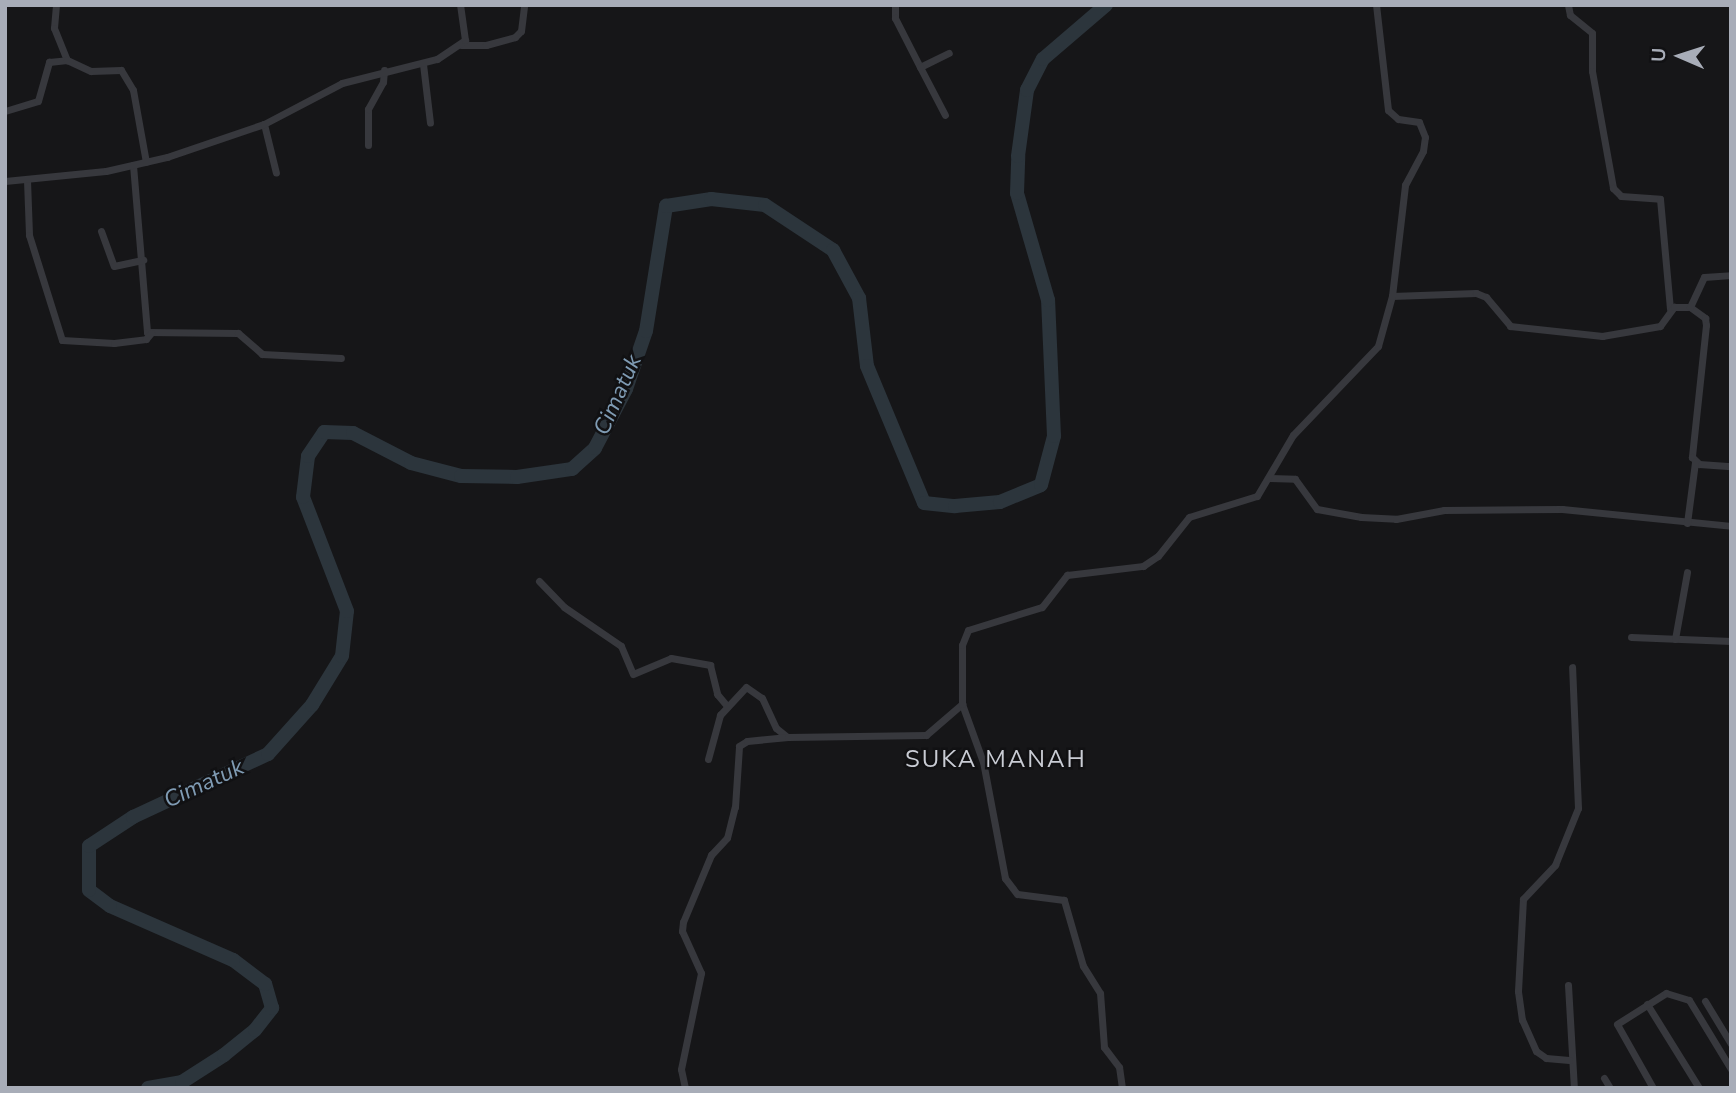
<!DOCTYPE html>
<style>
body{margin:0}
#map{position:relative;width:1736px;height:1093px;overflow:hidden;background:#161618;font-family:"Nunito Sans",sans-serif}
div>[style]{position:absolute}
.river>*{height:14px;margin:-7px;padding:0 7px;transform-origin:7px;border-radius:7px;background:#2c353c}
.minor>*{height:7px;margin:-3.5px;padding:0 3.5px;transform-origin:3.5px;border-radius:3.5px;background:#37383d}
span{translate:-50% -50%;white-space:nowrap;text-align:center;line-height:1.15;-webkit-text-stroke:5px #111113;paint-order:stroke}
.water-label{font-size:23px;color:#7f9bb3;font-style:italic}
.quarter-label{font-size:24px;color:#c9ccd4;letter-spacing:2px}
.frame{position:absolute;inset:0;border:7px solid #a8adb8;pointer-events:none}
.north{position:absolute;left:1645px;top:21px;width:70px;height:70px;-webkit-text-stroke:5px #111113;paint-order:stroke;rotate:273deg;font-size:19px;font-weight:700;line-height:28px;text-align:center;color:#a8adb8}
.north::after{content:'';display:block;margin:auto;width:24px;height:32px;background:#a8adb8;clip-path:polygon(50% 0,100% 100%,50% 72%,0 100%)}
</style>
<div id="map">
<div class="river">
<div style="left:148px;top:1088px;width:35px;rotate:-10deg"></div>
<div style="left:182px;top:1082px;width:50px;rotate:-32.7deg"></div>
<div style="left:224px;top:1055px;width:40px;rotate:-39deg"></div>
<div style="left:255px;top:1030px;width:28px;rotate:-52deg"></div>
<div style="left:272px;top:1008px;width:25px;rotate:-106deg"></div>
<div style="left:265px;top:984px;width:40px;rotate:-143deg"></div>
<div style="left:233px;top:960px;width:134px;rotate:-156.3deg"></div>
<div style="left:110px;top:906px;width:26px;rotate:-143deg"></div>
<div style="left:89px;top:890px;width:44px;rotate:-90deg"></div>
<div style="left:89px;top:846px;width:53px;rotate:-33.4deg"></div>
<div style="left:133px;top:817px;width:149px;rotate:-25deg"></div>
<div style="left:268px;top:754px;width:66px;rotate:-48.1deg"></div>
<div style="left:312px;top:705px;width:57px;rotate:-58.5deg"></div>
<div style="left:342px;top:656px;width:45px;rotate:-83.7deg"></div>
<div style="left:347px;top:611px;width:122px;rotate:-111.1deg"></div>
<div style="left:303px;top:497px;width:41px;rotate:-83deg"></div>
<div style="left:308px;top:456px;width:29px;rotate:-56deg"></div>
<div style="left:324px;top:432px;width:29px;rotate:2deg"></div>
<div style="left:353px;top:433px;width:65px;rotate:27.3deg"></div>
<div style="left:411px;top:463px;width:52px;rotate:14.6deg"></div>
<div style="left:461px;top:476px;width:56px;rotate:1deg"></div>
<div style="left:517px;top:477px;width:56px;rotate:-8.3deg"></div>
<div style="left:572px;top:469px;width:31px;rotate:-42deg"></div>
<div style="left:595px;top:448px;width:67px;rotate:-62.3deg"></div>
<div style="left:626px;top:389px;width:61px;rotate:-71deg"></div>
<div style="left:646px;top:331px;width:127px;rotate:-80.9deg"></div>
<div style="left:666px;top:206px;width:46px;rotate:-8.8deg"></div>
<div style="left:711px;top:199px;width:54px;rotate:6.3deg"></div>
<div style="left:765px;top:205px;width:82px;rotate:33.5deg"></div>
<div style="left:833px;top:250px;width:55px;rotate:61.6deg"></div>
<div style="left:859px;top:298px;width:68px;rotate:83.3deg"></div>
<div style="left:867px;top:366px;width:148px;rotate:67.4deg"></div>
<div style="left:924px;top:503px;width:31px;rotate:6deg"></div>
<div style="left:955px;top:506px;width:45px;rotate:-5.1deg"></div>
<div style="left:1000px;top:502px;width:44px;rotate:-22.5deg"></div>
<div style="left:1041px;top:485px;width:51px;rotate:-75.1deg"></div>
<div style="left:1054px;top:436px;width:136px;rotate:-92.5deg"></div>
<div style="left:1048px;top:300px;width:111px;rotate:-106.2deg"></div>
<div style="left:1017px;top:193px;width:37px;rotate:-88deg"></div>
<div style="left:1018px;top:156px;width:67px;rotate:-82.2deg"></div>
<div style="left:1027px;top:90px;width:35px;rotate:-63deg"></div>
<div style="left:1043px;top:59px;width:83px;rotate:-40.6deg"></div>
</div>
<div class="minor">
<div style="left:56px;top:5px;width:23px;rotate:95deg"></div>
<div style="left:54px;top:28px;width:35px;rotate:68deg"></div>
<div style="left:895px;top:5px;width:13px;rotate:90deg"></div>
<div style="left:895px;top:18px;width:55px;rotate:63deg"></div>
<div style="left:920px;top:67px;width:32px;rotate:-26deg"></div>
<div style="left:1568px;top:5px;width:10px;rotate:79deg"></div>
<div style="left:1570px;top:15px;width:28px;rotate:39deg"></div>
<div style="left:1592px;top:33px;width:38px;rotate:90deg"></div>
<div style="left:1592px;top:71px;width:119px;rotate:79.8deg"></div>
<div style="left:1613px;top:188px;width:11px;rotate:45deg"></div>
<div style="left:1621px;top:196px;width:39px;rotate:4deg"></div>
<div style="left:1660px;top:199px;width:110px;rotate:84.8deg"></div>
<div style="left:461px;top:45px;width:25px"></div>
<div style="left:486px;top:45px;width:30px;rotate:-15deg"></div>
<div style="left:515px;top:37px;width:8px;rotate:-45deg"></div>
<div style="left:521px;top:31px;width:26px;rotate:-83deg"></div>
<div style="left:423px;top:64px;width:59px;rotate:83.2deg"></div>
<div style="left:920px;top:67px;width:54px;rotate:62.5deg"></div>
<div style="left:5px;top:111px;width:34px;rotate:-17deg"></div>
<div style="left:38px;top:101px;width:41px;rotate:-74.2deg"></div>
<div style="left:49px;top:62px;width:18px;rotate:-6deg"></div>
<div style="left:67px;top:60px;width:26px;rotate:25deg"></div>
<div style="left:91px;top:71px;width:30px;rotate:-2deg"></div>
<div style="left:121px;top:70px;width:23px;rotate:59deg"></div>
<div style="left:133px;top:90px;width:73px;rotate:79.8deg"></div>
<div style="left:264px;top:124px;width:50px;rotate:76.2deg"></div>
<div style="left:368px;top:145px;width:36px;rotate:-90deg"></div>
<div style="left:368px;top:109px;width:31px;rotate:-61deg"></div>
<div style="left:383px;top:82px;width:12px;rotate:-85deg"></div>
<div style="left:133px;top:165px;width:168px;rotate:85.2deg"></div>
<div style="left:147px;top:332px;width:91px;rotate:0.6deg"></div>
<div style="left:238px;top:333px;width:32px;rotate:41deg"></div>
<div style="left:262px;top:354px;width:79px;rotate:2.9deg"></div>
<div style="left:27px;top:180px;width:55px;rotate:87.9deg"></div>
<div style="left:29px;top:235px;width:110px;rotate:72.6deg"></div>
<div style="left:62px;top:340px;width:52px;rotate:3.3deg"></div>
<div style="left:114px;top:343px;width:32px;rotate:-7deg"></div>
<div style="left:146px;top:339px;width:8px;rotate:-50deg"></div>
<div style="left:5px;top:181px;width:101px;rotate:-5.7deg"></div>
<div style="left:106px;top:171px;width:63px;rotate:-12.9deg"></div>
<div style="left:167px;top:157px;width:102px;rotate:-18.8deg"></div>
<div style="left:264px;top:124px;width:88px;rotate:-27.7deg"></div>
<div style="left:342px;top:83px;width:98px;rotate:-14.2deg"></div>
<div style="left:437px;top:59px;width:34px;rotate:-34deg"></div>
<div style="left:465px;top:40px;width:35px;rotate:-98deg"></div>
<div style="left:101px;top:231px;width:37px;rotate:70deg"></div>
<div style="left:114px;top:266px;width:30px;rotate:-12deg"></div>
<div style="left:1392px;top:296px;width:84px;rotate:-2deg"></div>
<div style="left:1476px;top:293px;width:11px;rotate:22deg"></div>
<div style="left:1486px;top:297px;width:38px;rotate:50deg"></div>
<div style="left:1510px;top:326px;width:93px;rotate:6.2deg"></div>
<div style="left:1602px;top:336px;width:59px;rotate:-9.8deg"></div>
<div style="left:1660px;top:326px;width:24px;rotate:-54deg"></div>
<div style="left:1674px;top:307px;width:16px"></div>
<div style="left:1690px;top:307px;width:19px;rotate:36deg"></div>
<div style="left:1705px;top:318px;width:7px;rotate:82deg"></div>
<div style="left:1706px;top:325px;width:133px;rotate:96.1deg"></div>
<div style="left:1692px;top:457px;width:10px;rotate:45deg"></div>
<div style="left:1699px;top:464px;width:32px;rotate:4deg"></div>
<div style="left:1690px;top:307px;width:33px;rotate:-65deg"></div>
<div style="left:1704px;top:277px;width:27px;rotate:-4deg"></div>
<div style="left:1270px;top:478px;width:25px;rotate:2deg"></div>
<div style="left:1295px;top:479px;width:37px;rotate:54deg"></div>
<div style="left:1317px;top:509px;width:45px;rotate:10.3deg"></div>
<div style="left:1361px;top:517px;width:35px;rotate:3deg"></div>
<div style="left:1396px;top:519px;width:49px;rotate:-10.6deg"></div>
<div style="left:1444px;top:510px;width:118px;rotate:-0.5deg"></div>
<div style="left:1562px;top:509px;width:170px;rotate:5.7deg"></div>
<div style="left:1687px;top:523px;width:62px;rotate:-82.5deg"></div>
<div style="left:539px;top:581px;width:36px;rotate:46deg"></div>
<div style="left:564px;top:607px;width:69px;rotate:34.4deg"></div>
<div style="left:621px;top:646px;width:30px;rotate:67deg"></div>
<div style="left:633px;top:674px;width:41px;rotate:-22.8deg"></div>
<div style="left:671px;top:658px;width:40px;rotate:10deg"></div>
<div style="left:710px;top:665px;width:30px;rotate:76deg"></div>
<div style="left:717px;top:694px;width:16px;rotate:50deg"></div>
<div style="left:1631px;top:637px;width:100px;rotate:2.3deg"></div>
<div style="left:1675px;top:639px;width:68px;rotate:-79.8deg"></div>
<div style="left:708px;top:759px;width:46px;rotate:-74.7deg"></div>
<div style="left:720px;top:715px;width:38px;rotate:-47deg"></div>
<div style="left:746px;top:687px;width:19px;rotate:35deg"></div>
<div style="left:762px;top:698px;width:33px;rotate:65deg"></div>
<div style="left:776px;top:728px;width:14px;rotate:39deg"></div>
<div style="left:1568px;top:985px;width:103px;rotate:86.7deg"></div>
<div style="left:1705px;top:1001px;width:50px;rotate:58.8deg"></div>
<div style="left:1647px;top:1004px;width:99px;rotate:58.2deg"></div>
<div style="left:1569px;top:1060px;width:23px;rotate:-175deg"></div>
<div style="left:1546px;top:1058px;width:12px;rotate:-145deg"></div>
<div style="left:1536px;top:1051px;width:34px;rotate:-114deg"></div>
<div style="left:1522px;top:1020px;width:29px;rotate:-98deg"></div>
<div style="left:1518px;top:991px;width:92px;rotate:-86.9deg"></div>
<div style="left:1523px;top:899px;width:47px;rotate:-46.7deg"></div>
<div style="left:1555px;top:865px;width:61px;rotate:-68deg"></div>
<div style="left:1578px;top:808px;width:141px;rotate:-92.4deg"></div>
<div style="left:1604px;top:1078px;width:12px;rotate:59deg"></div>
<div style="left:685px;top:1088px;width:19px;rotate:-102deg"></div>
<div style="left:681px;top:1069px;width:98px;rotate:-78.2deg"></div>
<div style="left:701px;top:973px;width:46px;rotate:-114.3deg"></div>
<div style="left:682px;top:931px;width:9px;rotate:-84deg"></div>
<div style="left:683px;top:922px;width:73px;rotate:-67.3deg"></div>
<div style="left:711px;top:855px;width:23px;rotate:-47deg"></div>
<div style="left:727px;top:838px;width:32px;rotate:-76deg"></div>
<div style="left:735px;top:807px;width:61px;rotate:-86.2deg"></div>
<div style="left:739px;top:746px;width:9px;rotate:-32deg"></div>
<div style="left:747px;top:741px;width:41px;rotate:-5.6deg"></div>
<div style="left:788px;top:737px;width:138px;rotate:-0.8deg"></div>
<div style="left:926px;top:735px;width:48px;rotate:-40.7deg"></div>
<div style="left:1122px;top:1088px;width:21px;rotate:-98deg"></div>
<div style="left:1119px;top:1067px;width:25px;rotate:-127deg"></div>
<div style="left:1104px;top:1047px;width:54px;rotate:-94.2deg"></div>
<div style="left:1100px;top:993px;width:32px;rotate:-122deg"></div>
<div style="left:1083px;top:966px;width:69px;rotate:-106.1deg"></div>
<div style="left:1064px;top:900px;width:47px;rotate:-172.7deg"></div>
<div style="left:1017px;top:894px;width:20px;rotate:-127deg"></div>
<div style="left:1005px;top:878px;width:118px;rotate:-100.7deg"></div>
<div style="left:983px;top:762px;width:62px;rotate:-109.9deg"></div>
<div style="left:962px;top:704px;width:59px;rotate:-90deg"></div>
<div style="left:962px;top:645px;width:16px;rotate:-68deg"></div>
<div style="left:968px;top:630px;width:77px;rotate:-17.3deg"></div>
<div style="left:1042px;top:607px;width:41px;rotate:-52deg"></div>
<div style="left:1067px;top:575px;width:77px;rotate:-6.8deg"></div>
<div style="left:1143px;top:566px;width:18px;rotate:-34deg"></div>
<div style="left:1158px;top:556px;width:50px;rotate:-51.5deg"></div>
<div style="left:1189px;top:517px;width:71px;rotate:-17.2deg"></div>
<div style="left:1257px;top:496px;width:71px;rotate:-59.5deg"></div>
<div style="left:1293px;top:435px;width:123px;rotate:-46.3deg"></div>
<div style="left:1378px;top:346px;width:52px;rotate:-74.4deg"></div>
<div style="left:1392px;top:296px;width:112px;rotate:-83.3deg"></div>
<div style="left:1405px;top:185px;width:38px;rotate:-62deg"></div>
<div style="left:1423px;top:151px;width:14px;rotate:-82deg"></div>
<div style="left:1425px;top:137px;width:16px;rotate:-112deg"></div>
<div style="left:1419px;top:122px;width:21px;rotate:-172deg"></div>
<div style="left:1398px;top:119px;width:13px;rotate:-138deg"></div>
<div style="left:1388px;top:110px;width:106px;rotate:-96.5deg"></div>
<div style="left:1653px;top:1088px;width:73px;rotate:-119.4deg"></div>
<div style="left:1617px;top:1024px;width:58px;rotate:-32.3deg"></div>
<div style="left:1666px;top:993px;width:24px;rotate:17deg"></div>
<div style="left:1689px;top:1000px;width:81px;rotate:58.7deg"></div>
</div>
<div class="water-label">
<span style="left:618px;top:395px;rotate:-66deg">Cimatuk</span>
<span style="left:204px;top:784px;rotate:-25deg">Cimatuk</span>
</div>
<div class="quarter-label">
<span style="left:996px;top:760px">SUKA MANAH</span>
</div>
<div class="frame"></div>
<div class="north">U</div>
</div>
